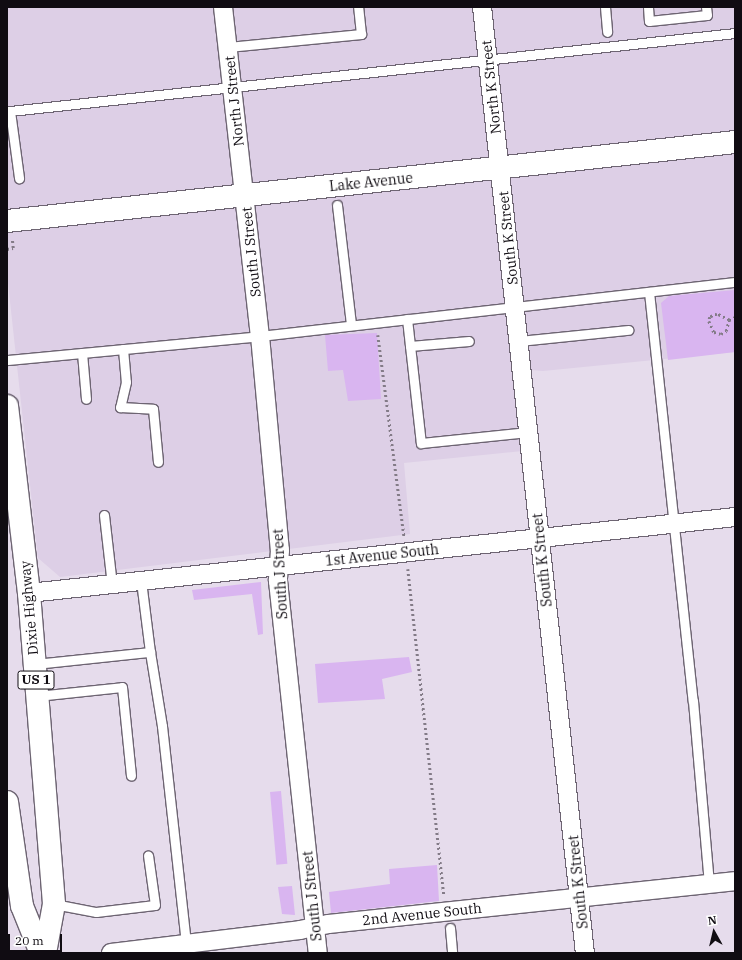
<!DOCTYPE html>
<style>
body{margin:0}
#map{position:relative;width:742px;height:960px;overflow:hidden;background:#e6dcec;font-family:"IBM Plex Serif",serif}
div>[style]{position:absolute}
.built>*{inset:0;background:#ddcfe6}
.green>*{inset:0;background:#d9b5f0;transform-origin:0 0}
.path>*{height:2.5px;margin-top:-1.25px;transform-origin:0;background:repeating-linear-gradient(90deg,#837b87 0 2px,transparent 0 5px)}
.roads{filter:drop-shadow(1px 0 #6d6472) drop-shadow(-1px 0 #6d6472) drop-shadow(0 1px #6d6472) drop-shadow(0 -1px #6d6472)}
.service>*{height:9px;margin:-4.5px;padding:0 4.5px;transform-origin:4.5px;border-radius:4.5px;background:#fff}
.minor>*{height:18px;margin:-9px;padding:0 9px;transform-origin:9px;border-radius:9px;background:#fff}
.secondary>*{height:22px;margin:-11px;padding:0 11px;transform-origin:11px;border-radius:11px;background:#fff}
.primary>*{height:22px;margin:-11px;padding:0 11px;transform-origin:11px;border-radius:11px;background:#fff}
span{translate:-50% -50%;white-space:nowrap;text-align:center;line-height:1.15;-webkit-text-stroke:3.5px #fff;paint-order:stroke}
.shield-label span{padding:1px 3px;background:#fff;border:1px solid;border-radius:3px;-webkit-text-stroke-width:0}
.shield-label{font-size:13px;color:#100c12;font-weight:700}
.street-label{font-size:14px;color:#100c12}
.frame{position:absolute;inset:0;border:8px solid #100c12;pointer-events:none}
.north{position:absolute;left:694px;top:912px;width:40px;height:40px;-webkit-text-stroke:3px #fff;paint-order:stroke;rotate:352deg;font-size:11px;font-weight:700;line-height:16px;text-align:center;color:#100c12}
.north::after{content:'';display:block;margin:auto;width:14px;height:18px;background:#100c12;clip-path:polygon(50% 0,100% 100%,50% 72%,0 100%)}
.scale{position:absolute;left:8px;top:934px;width:54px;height:18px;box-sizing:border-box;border:2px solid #100c12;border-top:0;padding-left:5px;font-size:12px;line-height:14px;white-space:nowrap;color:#100c12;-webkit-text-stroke:3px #fff;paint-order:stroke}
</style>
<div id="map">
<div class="built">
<div style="clip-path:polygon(7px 7px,735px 7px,735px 352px,543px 371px,518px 369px,523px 451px,404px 463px,410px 534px,60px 577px,38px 558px,7px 274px)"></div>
</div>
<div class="green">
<div style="clip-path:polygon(735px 290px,735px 352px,668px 360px,661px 303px,669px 296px)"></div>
<div style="clip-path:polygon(377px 333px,381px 399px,348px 401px,343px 370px,328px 371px,325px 335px)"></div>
<div style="clip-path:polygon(261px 582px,263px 634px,258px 635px,252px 594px,194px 600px,192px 590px)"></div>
<div style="clip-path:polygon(409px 657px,412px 672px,382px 679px,385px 699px,318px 703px,315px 664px)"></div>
<div style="left:281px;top:791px;width:73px;height:11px;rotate:85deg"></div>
<div style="clip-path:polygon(437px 865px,439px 901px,331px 913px,329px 892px,390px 884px,389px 869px)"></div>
<div style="clip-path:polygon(292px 886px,295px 915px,282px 914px,278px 887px)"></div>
</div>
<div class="path">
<div style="left:7px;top:249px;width:6px;rotate:-9deg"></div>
<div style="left:13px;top:248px;width:9px;rotate:-96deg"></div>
<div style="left:729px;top:320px;width:13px;rotate:-153deg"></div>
<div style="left:717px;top:314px;width:8px;rotate:157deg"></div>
<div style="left:710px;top:317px;width:4px;rotate:104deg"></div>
<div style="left:709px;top:321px;width:12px;rotate:66deg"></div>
<div style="left:714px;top:332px;width:7px;rotate:16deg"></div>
<div style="left:721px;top:334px;width:6px;rotate:-31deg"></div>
<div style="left:726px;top:331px;width:11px;rotate:-75deg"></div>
<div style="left:729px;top:320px;width:7px;rotate:-27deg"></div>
<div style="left:378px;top:335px;width:203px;rotate:82.6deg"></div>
<div style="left:408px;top:569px;width:327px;rotate:83.7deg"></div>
</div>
<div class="roads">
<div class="service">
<div style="left:605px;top:7px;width:25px;rotate:85deg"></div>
<div style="left:648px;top:7px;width:14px;rotate:86deg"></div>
<div style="left:649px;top:21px;width:58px;rotate:-5.9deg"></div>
<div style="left:707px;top:15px;width:8px;rotate:-97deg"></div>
<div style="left:228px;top:47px;width:134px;rotate:-5.6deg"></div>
<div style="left:361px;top:34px;width:27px;rotate:-96deg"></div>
<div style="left:7px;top:111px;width:3px"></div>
<div style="left:10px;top:111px;width:68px;rotate:82.3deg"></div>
<div style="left:10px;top:111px;width:729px;rotate:-6.14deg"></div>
<div style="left:337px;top:205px;width:121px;rotate:83.3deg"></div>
<div style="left:649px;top:292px;width:411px;rotate:83.9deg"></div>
<div style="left:693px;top:701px;width:183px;rotate:85deg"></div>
<div style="left:407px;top:319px;width:125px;rotate:83.6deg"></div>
<div style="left:421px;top:443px;width:108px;rotate:-5.9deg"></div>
<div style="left:519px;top:341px;width:110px;rotate:-5.8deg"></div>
<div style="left:410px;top:346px;width:59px;rotate:-4.8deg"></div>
<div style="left:123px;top:349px;width:33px;rotate:85deg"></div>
<div style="left:126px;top:382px;width:26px;rotate:103deg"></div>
<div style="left:120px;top:407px;width:33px;rotate:3deg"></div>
<div style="left:153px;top:409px;width:53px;rotate:84.6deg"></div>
<div style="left:82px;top:353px;width:46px;rotate:85deg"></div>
<div style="left:7px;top:360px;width:254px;rotate:-5.4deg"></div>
<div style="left:260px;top:336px;width:478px;rotate:-6.5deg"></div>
<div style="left:104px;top:515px;width:70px;rotate:83.5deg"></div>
<div style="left:150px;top:652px;width:75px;rotate:80.8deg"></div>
<div style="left:162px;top:726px;width:220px;rotate:83.7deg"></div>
<div style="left:35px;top:664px;width:116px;rotate:-6deg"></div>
<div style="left:150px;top:652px;width:72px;rotate:-97.2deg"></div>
<div style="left:37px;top:696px;width:85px;rotate:-6deg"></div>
<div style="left:122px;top:687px;width:89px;rotate:84.2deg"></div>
<div style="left:54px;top:904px;width:43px;rotate:10.8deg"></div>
<div style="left:96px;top:912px;width:59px;rotate:-6.8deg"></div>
<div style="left:155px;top:905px;width:50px;rotate:-98deg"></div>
<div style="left:450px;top:928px;width:25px;rotate:85deg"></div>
</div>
<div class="minor">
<div style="left:223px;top:7px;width:331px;rotate:83.6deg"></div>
<div style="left:260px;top:336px;width:215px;rotate:84.7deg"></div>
<div style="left:280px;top:550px;width:31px;rotate:94deg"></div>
<div style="left:278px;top:581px;width:374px;rotate:83.9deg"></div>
<div style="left:482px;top:7px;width:952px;rotate:83.79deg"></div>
<div style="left:29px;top:593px;width:710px;rotate:-6.14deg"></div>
<div style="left:111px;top:953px;width:190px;rotate:-6.9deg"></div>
<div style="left:300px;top:930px;width:29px;rotate:-12deg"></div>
<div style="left:328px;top:924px;width:409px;rotate:-6deg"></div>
</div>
<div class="secondary">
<div style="left:7px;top:221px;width:732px;rotate:-6.19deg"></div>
</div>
<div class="primary">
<div style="left:7px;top:406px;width:188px;rotate:83.3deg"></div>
<div style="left:29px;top:593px;width:312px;rotate:85.4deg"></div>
<div style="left:54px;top:904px;width:50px;rotate:100.4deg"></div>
<div style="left:7px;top:802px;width:105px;rotate:81.8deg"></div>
<div style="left:22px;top:906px;width:51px;rotate:68deg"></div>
</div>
</div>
<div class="shield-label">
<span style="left:36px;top:680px">US 1</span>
</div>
<div class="street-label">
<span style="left:491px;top:87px;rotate:-96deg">North K Street</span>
<span style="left:234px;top:101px;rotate:-96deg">North J Street</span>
<span style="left:371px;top:182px;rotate:-6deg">Lake Avenue</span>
<span style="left:508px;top:238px;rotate:-96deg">South K Street</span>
<span style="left:251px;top:252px;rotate:-96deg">South J Street</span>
<span style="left:382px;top:555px;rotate:-6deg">1st Avenue South</span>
<span style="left:542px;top:560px;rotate:-96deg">South K Street</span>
<span style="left:280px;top:574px;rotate:-93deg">South J Street</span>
<span style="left:29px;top:608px;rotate:-95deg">Dixie Highway</span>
<span style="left:578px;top:882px;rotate:-96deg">South K Street</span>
<span style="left:312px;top:896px;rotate:-96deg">South J Street</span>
<span style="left:422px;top:914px;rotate:-6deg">2nd Avenue South</span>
</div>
<div class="frame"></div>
<div class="north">N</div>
<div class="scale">20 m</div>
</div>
